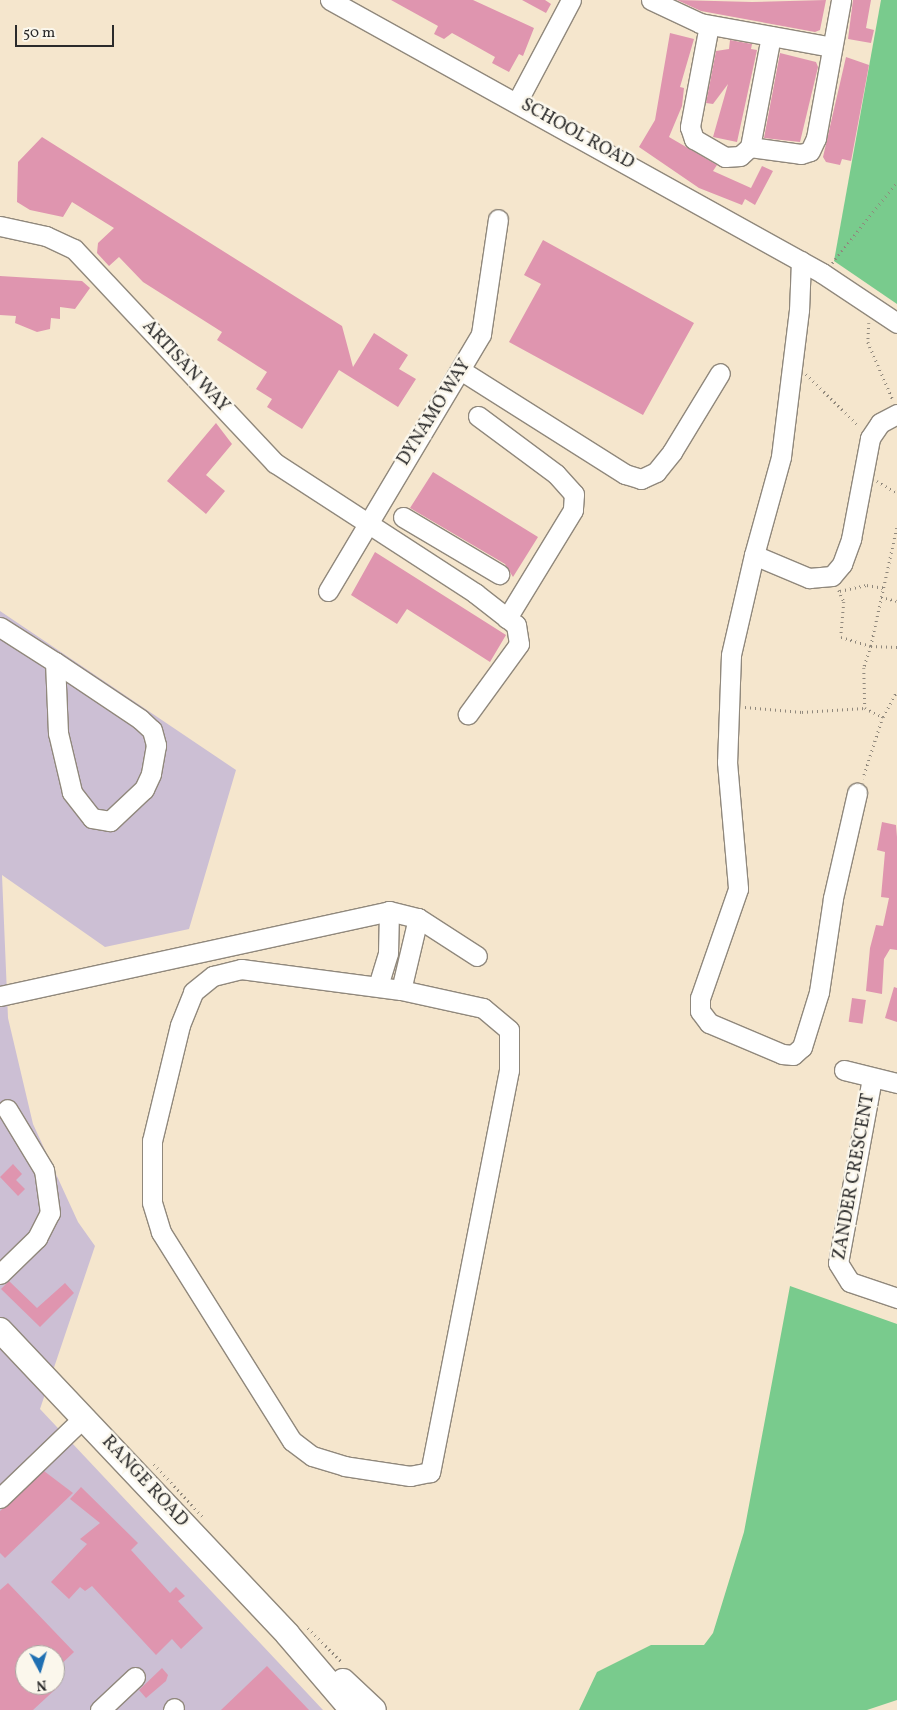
<!DOCTYPE html>
<style>
body{margin:0}
#map{position:relative;width:897px;height:1710px;overflow:hidden;background:#f5e6cd;font-family:Vollkorn,serif}
div>[style]{position:absolute}
.industrial>*{inset:0;background:#ccbfd4}
.green>*{inset:0;background:#79cb8d}
.building>*{inset:0;background:#df95af;transform-origin:0 0}
.path>*{height:2.5px;margin-top:-1.25px;transform-origin:0;background:repeating-linear-gradient(90deg,#90887c 0 1px,transparent 0 5px)}
.roads{filter:drop-shadow(1px 0 #90887c) drop-shadow(-1px 0 #90887c) drop-shadow(0 1px #90887c) drop-shadow(0 -1px #90887c)}
.minor>*{height:19px;margin:-9.5px;padding:0 9.5px;transform-origin:9.5px;border-radius:9.5px;background:#fff}
.major>*{height:24px;margin:-12px;padding:0 12px;transform-origin:12px;border-radius:12px;background:#fff}
span{translate:-50% -50%;white-space:nowrap;text-align:center;line-height:1.15;-webkit-text-stroke:5px #fbf7ec;paint-order:stroke}
.street-label{font-size:18px;color:#2b2b2b}
.north{position:absolute;left:15px;top:1645px;width:50px;height:50px;box-sizing:border-box;background:#fbf7ec;border:1px solid #a8a59f;border-radius:50%;rotate:174deg;font-size:14px;font-weight:700;line-height:20px;text-align:center;color:#2b2b2b}
.north::after{content:'';display:block;margin:auto;width:18px;height:22px;background:#1f6fb2;clip-path:polygon(50% 0,100% 100%,50% 72%,0 100%)}
.scale{position:absolute;left:15px;top:25px;width:99px;height:22px;box-sizing:border-box;border:2px solid #2b2b2b;border-top:0;padding-left:6px;font-size:15px;line-height:18px;white-space:nowrap;color:#2b2b2b;-webkit-text-stroke:4px #fbf7ec;paint-order:stroke}
</style>
<div id="map">
<div class="industrial">
<div style="clip-path:polygon(evenodd,0 611px,236px 770px,189px 929px,105px 947px,2px 875px,8px 1018px,33px 1124px,78px 1222px,95px 1246px,40px 1409px,323px 1710px,0 1710px,0 611px,25px 1655px,55px 1655px,55px 1685px,25px 1685px,25px 1655px)"></div>
</div>
<div class="green">
<div style="clip-path:polygon(881px 0,897px 0,897px 304px,834px 261px)"></div>
<div style="clip-path:polygon(790px 1286px,897px 1324px,897px 1700px,867px 1710px,579px 1710px,597px 1672px,651px 1645px,704px 1645px,713px 1633px,744px 1532px)"></div>
</div>
<div class="building">
<div style="clip-path:polygon(391px 0,473px 0,534px 28px,523px 56px,519px 54px,509px 72px,492px 63px,495px 57px,463px 39px,452px 33px,444px 39px,434px 34px,438px 26px)"></div>
<div style="clip-path:polygon(522px 0,545px 0,551px 4px,546px 13px)"></div>
<div style="clip-path:polygon(677px 0,752px 2px,826px 0,820px 30px,815px 32px,701px 11px)"></div>
<div style="clip-path:polygon(853px 0,871px 0,866px 28px,874px 30px,871px 43px,848px 39px)"></div>
<div style="clip-path:polygon(670px 33px,694px 39px,680px 87px,684px 88px,682px 106px,669px 137px,717px 165px,713px 171px,751px 188px,762px 166px,773px 171px,755px 205px,745px 199px,742px 205px,699px 188px,639px 147px,655px 120px)"></div>
<div style="clip-path:polygon(730px 40px,752px 44px,751px 49px,757px 50px,737px 142px,713px 137px,728px 84px,713px 104px,706px 103px,716px 51px,729px 49px)"></div>
<div style="clip-path:polygon(780px 53px,816px 62px,818px 67px,800px 142px,764px 138px)"></div>
<div style="clip-path:polygon(846px 57px,869px 65px,851px 161px,842px 159px,840px 165px,826px 162px,823px 157px)"></div>
<div style="clip-path:polygon(42px 137px,342px 326px,353px 367px,374px 333px,408px 355px,399px 369px,416px 379px,398px 407px,339px 370px,302px 429px,267px 407px,272px 399px,256px 389px,267px 372px,217px 340px,222px 332px,143px 282px,119px 257px,109px 266px,97px 253px,98px 243px,114px 228px,72px 202px,63px 217px,30px 210px,17px 202px,18px 162px)"></div>
<div style="clip-path:polygon(543px 240px,694px 323px,643px 415px,509px 342px,541px 284px,524px 275px)"></div>
<div style="clip-path:polygon(0 276px,82px 281px,90px 288px,75px 309px,60px 307px,60px 319px,51px 318px,50px 329px,37px 332px,15px 323px,16px 316px,0 315px)"></div>
<div style="clip-path:polygon(216px 423px,232px 444px,206px 475px,225px 491px,206px 514px,167px 481px)"></div>
<div style="clip-path:polygon(433px 472px,538px 537px,513px 577px,505px 564px,410px 508px)"></div>
<div style="clip-path:polygon(375px 552px,506px 635px,490px 662px,407px 609px,397px 624px,351px 595px)"></div>
<div style="clip-path:polygon(882px 822px,896px 825px,897px 837px,897px 950px,890px 949px,884px 959px,882px 994px,866px 991px,870px 948px,876px 925px,883px 926px,889px 898px,881px 897px,885px 852px,877px 850px)"></div>
<div style="clip-path:polygon(894px 987px,897px 988px,897px 1022px,885px 1018px)"></div>
<div style="left:852px;top:998px;width:14px;height:24px;rotate:8deg"></div>
<div style="clip-path:polygon(13px 1164px,22px 1174px,16px 1180px,25px 1189px,18px 1196px,0 1177px)"></div>
<div style="clip-path:polygon(9px 1281px,37px 1308px,65px 1283px,74px 1293px,40px 1327px,1px 1289px)"></div>
<div style="clip-path:polygon(44px 1471px,73px 1493px,5px 1558px,0 1553px,0 1511px)"></div>
<div style="clip-path:polygon(81px 1487px,138px 1543px,131px 1550px,170px 1593px,176px 1587px,185px 1596px,178px 1601px,203px 1628px,181px 1649px,172px 1639px,156px 1655px,92px 1586px,85px 1591px,80px 1587px,69px 1599px,51px 1582px,87px 1544px,80px 1539px,100px 1523px,70px 1499px)"></div>
<div style="clip-path:polygon(8px 1583px,74px 1652px,55px 1670px,55px 1655px,25px 1655px,25px 1685px,60px 1685px,33px 1710px,0 1710px,0 1590px)"></div>
<div style="clip-path:polygon(267px 1666px,309px 1710px,221px 1710px)"></div>
<div style="clip-path:polygon(162px 1668px,168px 1675px,166px 1681px,146px 1698px,139px 1690px)"></div>
</div>
<div class="path">
<div style="left:832px;top:263px;width:104px;rotate:-51.3deg"></div>
<div style="left:869px;top:323px;width:19px;rotate:93deg"></div>
<div style="left:868px;top:342px;width:63px;rotate:66.7deg"></div>
<div style="left:806px;top:374px;width:74px;rotate:44.5deg"></div>
<div style="left:877px;top:481px;width:23px;rotate:31deg"></div>
<div style="left:897px;top:528px;width:121px;rotate:102.4deg"></div>
<div style="left:871px;top:646px;width:26px;rotate:2deg"></div>
<div style="left:839px;top:590px;width:13px;rotate:67deg"></div>
<div style="left:844px;top:602px;width:35px;rotate:95deg"></div>
<div style="left:841px;top:637px;width:31px;rotate:17deg"></div>
<div style="left:871px;top:646px;width:23px;rotate:108deg"></div>
<div style="left:864px;top:668px;width:40px;rotate:88.6deg"></div>
<div style="left:840px;top:591px;width:28px;rotate:-13deg"></div>
<div style="left:867px;top:585px;width:17px;rotate:10deg"></div>
<div style="left:881px;top:597px;width:16px;rotate:14deg"></div>
<div style="left:745px;top:707px;width:57px;rotate:5deg"></div>
<div style="left:802px;top:712px;width:63px;rotate:-3.6deg"></div>
<div style="left:865px;top:708px;width:20px;rotate:27deg"></div>
<div style="left:883px;top:717px;width:65px;rotate:107.9deg"></div>
<div style="left:883px;top:717px;width:30px;rotate:-62deg"></div>
<div style="left:154px;top:1464px;width:72px;rotate:47.2deg"></div>
<div style="left:308px;top:1628px;width:49px;rotate:45deg"></div>
</div>
<div class="roads">
<div class="minor">
<div style="left:330px;top:0;width:563px;rotate:29.02deg"></div>
<div style="left:822px;top:273px;width:90px;rotate:33.7deg"></div>
<div style="left:651px;top:0;width:54px;rotate:25.1deg"></div>
<div style="left:700px;top:23px;width:134px;rotate:10.3deg"></div>
<div style="left:709px;top:25px;width:104px;rotate:100.6deg"></div>
<div style="left:690px;top:127px;width:13px;rotate:72deg"></div>
<div style="left:694px;top:139px;width:36px;rotate:30deg"></div>
<div style="left:725px;top:157px;width:15px;rotate:-4deg"></div>
<div style="left:740px;top:156px;width:13px;rotate:-42deg"></div>
<div style="left:750px;top:147px;width:51px;rotate:7.8deg"></div>
<div style="left:801px;top:154px;width:9px;rotate:-18deg"></div>
<div style="left:810px;top:151px;width:14px;rotate:-65deg"></div>
<div style="left:816px;top:138px;width:140px;rotate:-79.7deg"></div>
<div style="left:517px;top:102px;width:115px;rotate:-62.1deg"></div>
<div style="left:750px;top:147px;width:113px;rotate:-79.3deg"></div>
<div style="left:0;top:226px;width:47px;rotate:12.3deg"></div>
<div style="left:46px;top:236px;width:31px;rotate:25deg"></div>
<div style="left:74px;top:249px;width:294px;rotate:46.8deg"></div>
<div style="left:275px;top:463px;width:239px;rotate:33deg"></div>
<div style="left:475px;top:593px;width:52px;rotate:38deg"></div>
<div style="left:516px;top:625px;width:19px;rotate:81deg"></div>
<div style="left:519px;top:644px;width:87px;rotate:126.1deg"></div>
<div style="left:801px;top:261px;width:49px;rotate:92.3deg"></div>
<div style="left:799px;top:310px;width:148px;rotate:97deg"></div>
<div style="left:781px;top:457px;width:102px;rotate:105.4deg"></div>
<div style="left:754px;top:555px;width:60px;rotate:22.7deg"></div>
<div style="left:809px;top:578px;width:23px;rotate:-5deg"></div>
<div style="left:832px;top:576px;width:16px;rotate:-50deg"></div>
<div style="left:842px;top:564px;width:27px;rotate:-70deg"></div>
<div style="left:851px;top:539px;width:103px;rotate:-79.3deg"></div>
<div style="left:870px;top:438px;width:18px;rotate:-56deg"></div>
<div style="left:880px;top:423px;width:19px;rotate:-28deg"></div>
<div style="left:462px;top:371px;width:193px;rotate:32.3deg"></div>
<div style="left:625px;top:474px;width:17px;rotate:17deg"></div>
<div style="left:641px;top:479px;width:17px;rotate:-25deg"></div>
<div style="left:656px;top:472px;width:26px;rotate:-51deg"></div>
<div style="left:672px;top:452px;width:92px;rotate:-58.7deg"></div>
<div style="left:478px;top:416px;width:97px;rotate:36.6deg"></div>
<div style="left:556px;top:474px;width:27px;rotate:48deg"></div>
<div style="left:574px;top:494px;width:16px;rotate:94deg"></div>
<div style="left:573px;top:510px;width:127px;rotate:121.4deg"></div>
<div style="left:403px;top:517px;width:112px;rotate:30.7deg"></div>
<div style="left:754px;top:555px;width:103px;rotate:103deg"></div>
<div style="left:731px;top:655px;width:107px;rotate:92.1deg"></div>
<div style="left:727px;top:762px;width:127px;rotate:85deg"></div>
<div style="left:738px;top:889px;width:115px;rotate:109.2deg"></div>
<div style="left:700px;top:998px;width:13px;rotate:90deg"></div>
<div style="left:700px;top:1011px;width:15px;rotate:53deg"></div>
<div style="left:709px;top:1023px;width:79px;rotate:23deg"></div>
<div style="left:782px;top:1054px;width:11px;rotate:5deg"></div>
<div style="left:793px;top:1055px;width:12px;rotate:-42deg"></div>
<div style="left:802px;top:1047px;width:58px;rotate:-72.8deg"></div>
<div style="left:819px;top:992px;width:95px;rotate:-81.5deg"></div>
<div style="left:833px;top:898px;width:108px;rotate:-77.1deg"></div>
<div style="left:328px;top:591px;width:299px;rotate:-59.2deg"></div>
<div style="left:481px;top:334px;width:116px;rotate:-81.6deg"></div>
<div style="left:0;top:627px;width:65px;rotate:32.5deg"></div>
<div style="left:55px;top:662px;width:102px;rotate:33.8deg"></div>
<div style="left:140px;top:719px;width:16px;rotate:43deg"></div>
<div style="left:152px;top:730px;width:16px;rotate:75deg"></div>
<div style="left:156px;top:745px;width:29px;rotate:100deg"></div>
<div style="left:151px;top:774px;width:17px;rotate:115deg"></div>
<div style="left:144px;top:789px;width:47px;rotate:136.7deg"></div>
<div style="left:110px;top:821px;width:18px;rotate:-171deg"></div>
<div style="left:92px;top:818px;width:33px;rotate:-128deg"></div>
<div style="left:72px;top:792px;width:61px;rotate:-103.3deg"></div>
<div style="left:58px;top:733px;width:71px;rotate:-92.4deg"></div>
<div style="left:241px;top:969px;width:161px;rotate:7.5deg"></div>
<div style="left:401px;top:990px;width:84px;rotate:12.4deg"></div>
<div style="left:483px;top:1008px;width:34px;rotate:40deg"></div>
<div style="left:509px;top:1030px;width:40px;rotate:90deg"></div>
<div style="left:509px;top:1070px;width:410px;rotate:101.1deg"></div>
<div style="left:430px;top:1472px;width:20px;rotate:169deg"></div>
<div style="left:410px;top:1476px;width:66px;rotate:-171.3deg"></div>
<div style="left:345px;top:1466px;width:34px;rotate:-163deg"></div>
<div style="left:312px;top:1456px;width:25px;rotate:-143deg"></div>
<div style="left:292px;top:1441px;width:247px;rotate:-122.1deg"></div>
<div style="left:161px;top:1232px;width:31px;rotate:-107deg"></div>
<div style="left:152px;top:1202px;width:61px;rotate:-90deg"></div>
<div style="left:152px;top:1141px;width:119px;rotate:-76.4deg"></div>
<div style="left:180px;top:1025px;width:35px;rotate:-68deg"></div>
<div style="left:193px;top:992px;width:26px;rotate:-39deg"></div>
<div style="left:213px;top:976px;width:29px;rotate:-14deg"></div>
<div style="left:378px;top:986px;width:34px;rotate:-73deg"></div>
<div style="left:388px;top:953px;width:42px;rotate:-88.6deg"></div>
<div style="left:401px;top:990px;width:74px;rotate:-76.7deg"></div>
<div style="left:0;top:996px;width:398px;rotate:-12.3deg"></div>
<div style="left:389px;top:911px;width:30px;rotate:14deg"></div>
<div style="left:418px;top:918px;width:70px;rotate:32.8deg"></div>
<div style="left:844px;top:1070px;width:55px;rotate:13.8deg"></div>
<div style="left:872px;top:1078px;width:188px;rotate:100.4deg"></div>
<div style="left:838px;top:1263px;width:22px;rotate:58deg"></div>
<div style="left:850px;top:1282px;width:50px;rotate:18.8deg"></div>
<div style="left:0;top:1274px;width:52px;rotate:-44.2deg"></div>
<div style="left:37px;top:1238px;width:28px;rotate:-63deg"></div>
<div style="left:50px;top:1213px;width:43px;rotate:-97.9deg"></div>
<div style="left:44px;top:1170px;width:71px;rotate:-121.2deg"></div>
<div style="left:0;top:1498px;width:115px;rotate:-43.9deg"></div>
<div style="left:100px;top:1710px;width:48px;rotate:-43.3deg"></div>
<div style="left:173px;top:1710px;width:2px;rotate:-63deg"></div>
</div>
<div class="major">
<div style="left:0;top:1330px;width:419px;rotate:46.6deg"></div>
<div style="left:288px;top:1635px;width:99px;rotate:49.5deg"></div>
<div style="left:343px;top:1681px;width:42px;rotate:43.1deg"></div>
</div>
</div>
<div class="street-label">
<span style="left:577px;top:135px;rotate:29deg">SCHOOL ROAD</span>
<span style="left:185px;top:367px;rotate:47deg">ARTISAN WAY</span>
<span style="left:435px;top:413px;rotate:-58deg">DYNAMO WAY</span>
<span style="left:855px;top:1177px;rotate:-80deg">ZANDER CRESCENT</span>
<span style="left:144px;top:1482px;rotate:47deg">RANGE ROAD</span>
</div>
<div class="north">N</div>
<div class="scale">50 m</div>
</div>
